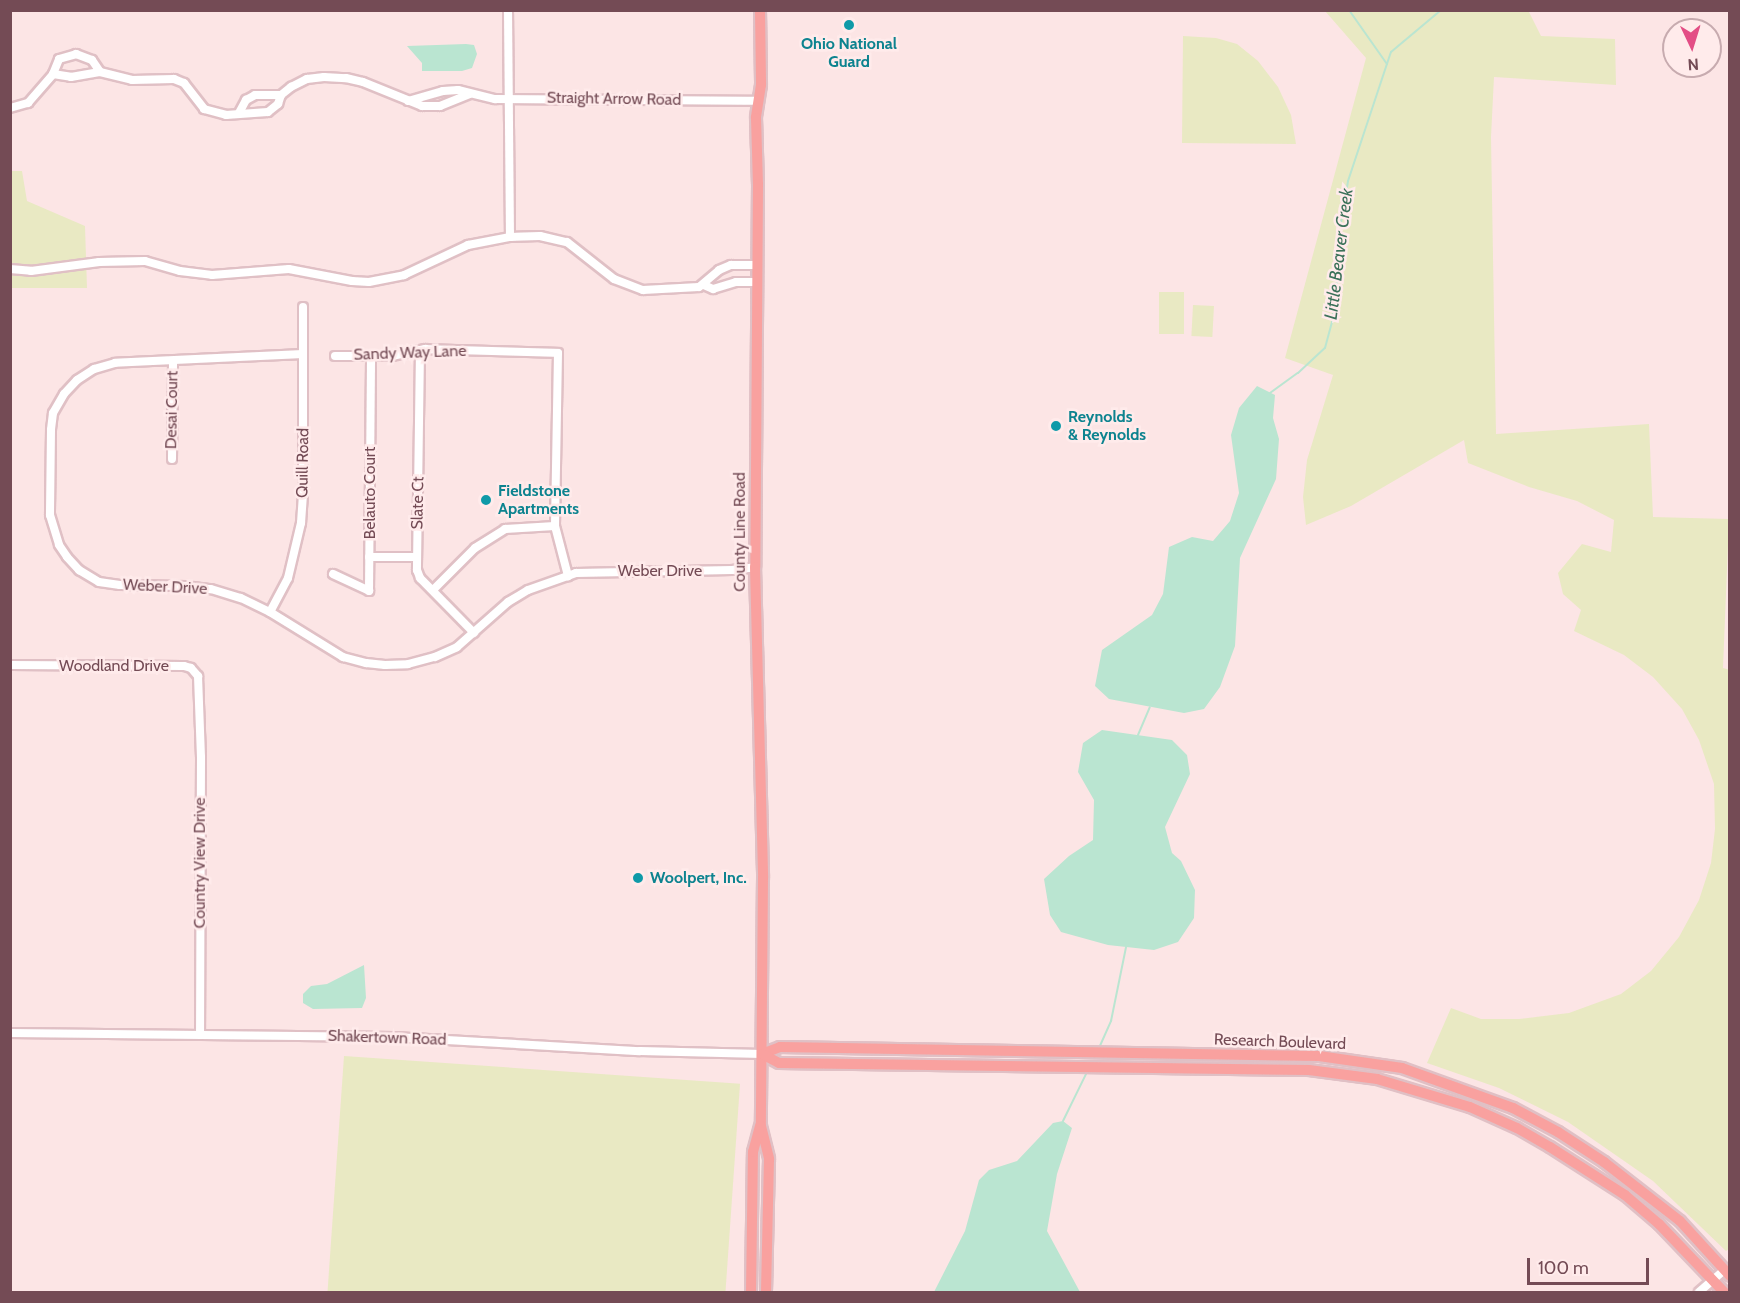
<!DOCTYPE html>
<style>
body{margin:0}
#map{position:relative;width:1740px;height:1303px;overflow:hidden;background:#fce5e5;font-family:Cabin,sans-serif}
div>[style]{position:absolute}
.green>*{inset:0;background:#e9e9c3;transform-origin:0 0}
.water>*{inset:0;background:#bae5d1}
.stream>*{height:2px;margin:-1px;padding:0 1px;transform-origin:1px;border-radius:1px;background:#bae5d1}
.roads{filter:drop-shadow(2px 0 #e0c0c5) drop-shadow(-2px 0 #e0c0c5) drop-shadow(0 2px #e0c0c5) drop-shadow(0 -2px #e0c0c5)}
.minor>*{height:8px;margin:-4px;padding:0 4px;transform-origin:4px;border-radius:4px;background:#fff}
.major>*{height:10px;margin:-5px;padding:0 5px;transform-origin:5px;border-radius:5px;background:#f9a19f}
.dots>*{width:16px;height:16px;translate:-50% -50%;box-sizing:border-box;border:3px solid #ffebeb;border-radius:50%}
span{translate:-50% -50%;white-space:nowrap;text-align:center;line-height:1.15;-webkit-text-stroke:5px #ffebeb;paint-order:stroke}
.culture-label{font-size:16px;color:#0d838f;font-weight:700}
.left{translate:0 -50%;text-align:left}
.street-label{font-size:16px;color:#744b55}
.water-label{font-size:18px;color:#3c725a;font-style:italic}
.frame{position:absolute;inset:0;border:12px solid #744b55;pointer-events:none}
.north{position:absolute;left:1662px;top:18px;width:60px;height:60px;box-sizing:border-box;background:#ffebeb;border:2px solid #c7abaf;border-radius:50%;rotate:176deg;font-size:16px;font-weight:700;line-height:24px;text-align:center;color:#744b55}
.north::after{content:'';display:block;margin:auto;width:21px;height:27px;background:#e34d85;clip-path:polygon(50% 0,100% 100%,50% 72%,0 100%)}
.scale{position:absolute;left:1527px;top:1258px;width:122px;height:27px;box-sizing:border-box;border:3px solid #744b55;border-top:0;padding-left:8px;font-size:18px;line-height:21px;white-space:nowrap;color:#744b55;-webkit-text-stroke:4px #ffebeb;paint-order:stroke}
</style>
<div id="map">
<div class="green">
<div style="clip-path:polygon(1325px 11px,1532px 11px,1529px 12px,1541px 36px,1615px 39px,1616px 85px,1494px 77px,1491px 137px,1496px 434px,1649px 424px,1653px 517px,1729px 519px,1723px 668px,1730px 670px,1730px 1248px,1726px 1251px,1653px 1181px,1568px 1122px,1499px 1088px,1427px 1063px,1451px 1008px,1481px 1019px,1519px 1019px,1569px 1013px,1621px 994px,1651px 971px,1679px 937px,1699px 900px,1711px 863px,1715px 829px,1714px 784px,1699px 740px,1682px 709px,1653px 677px,1624px 655px,1574px 631px,1581px 610px,1563px 594px,1558px 573px,1582px 544px,1611px 552px,1614px 520px,1577px 501px,1529px 487px,1468px 463px,1464px 440px,1351px 506px,1306px 525px,1303px 497px,1307px 460px,1333px 375px,1285px 358px,1366px 58px)"></div>
<div style="clip-path:polygon(1183px 36px,1216px 38px,1237px 44px,1258px 61px,1278px 87px,1291px 115px,1296px 144px,1182px 143px)"></div>
<div style="clip-path:polygon(11px 171px,22px 171px,27px 201px,85px 226px,87px 288px,11px 288px)"></div>
<div style="left:1159px;top:292px;width:25px;height:42px"></div>
<div style="left:1193px;top:305px;width:21px;height:31px;rotate:3deg"></div>
<div style="left:344px;top:1056px;width:397px;height:236px;rotate:4deg"></div>
</div>
<div class="water">
<div style="clip-path:polygon(466px 44px,474px 45px,477px 54px,472px 68px,462px 71px,422px 71px,422px 63px,407px 46px)"></div>
<div style="clip-path:polygon(1257px 386px,1275px 395px,1273px 418px,1279px 439px,1276px 479px,1240px 558px,1235px 646px,1220px 687px,1204px 709px,1184px 713px,1109px 699px,1095px 686px,1102px 650px,1152px 615px,1163px 594px,1169px 547px,1192px 537px,1213px 541px,1230px 521px,1239px 493px,1231px 435px,1239px 408px)"></div>
<div style="clip-path:polygon(1102px 730px,1172px 740px,1187px 755px,1190px 774px,1165px 827px,1172px 853px,1181px 861px,1195px 890px,1194px 918px,1178px 942px,1154px 950px,1108px 945px,1061px 932px,1050px 915px,1044px 879px,1069px 856px,1093px 840px,1094px 800px,1078px 772px,1083px 743px)"></div>
<div style="clip-path:polygon(364px 965px,366px 998px,362px 1008px,313px 1009px,303px 1003px,303px 994px,311px 986px,327px 984px)"></div>
<div style="clip-path:polygon(1063px 1121px,1072px 1128px,1057px 1174px,1047px 1231px,1080px 1292px,934px 1292px,965px 1231px,979px 1180px,989px 1170px,1017px 1161px,1053px 1123px)"></div>
</div>
<div class="stream">
<div style="left:1349px;top:10px;width:66px;rotate:54.9deg"></div>
<div style="left:1270px;top:393px;width:34px;rotate:-36deg"></div>
<div style="left:1298px;top:373px;width:37px;rotate:-43deg"></div>
<div style="left:1325px;top:348px;width:27px;rotate:-75deg"></div>
<div style="left:1332px;top:322px;width:47px;rotate:-82.7deg"></div>
<div style="left:1338px;top:275px;width:28px;rotate:-92deg"></div>
<div style="left:1337px;top:247px;width:67px;rotate:-80.5deg"></div>
<div style="left:1348px;top:181px;width:136px;rotate:-71.6deg"></div>
<div style="left:1391px;top:52px;width:65px;rotate:-40deg"></div>
<div style="left:1138px;top:735px;width:30px;rotate:-67deg"></div>
<div style="left:1099px;top:1048px;width:30px;rotate:-66deg"></div>
<div style="left:1111px;top:1021px;width:76px;rotate:-78.5deg"></div>
<div style="left:1063px;top:1121px;width:55px;rotate:-63.9deg"></div>
</div>
<div class="roads">
<div class="minor">
<div style="left:508px;top:10px;width:227px;rotate:89.5deg"></div>
<div style="left:53px;top:74px;width:18px;rotate:9deg"></div>
<div style="left:71px;top:77px;width:29px;rotate:-10deg"></div>
<div style="left:100px;top:72px;width:33px;rotate:14deg"></div>
<div style="left:132px;top:80px;width:42px;rotate:-1.4deg"></div>
<div style="left:174px;top:79px;width:11px;rotate:22deg"></div>
<div style="left:184px;top:83px;width:33px;rotate:52deg"></div>
<div style="left:204px;top:109px;width:23px;rotate:15deg"></div>
<div style="left:226px;top:115px;width:42px;rotate:-4.1deg"></div>
<div style="left:268px;top:112px;width:13px;rotate:-39deg"></div>
<div style="left:278px;top:104px;width:9px;rotate:-72deg"></div>
<div style="left:281px;top:95px;width:13px;rotate:-39deg"></div>
<div style="left:291px;top:87px;width:18px;rotate:-27deg"></div>
<div style="left:307px;top:79px;width:17px;rotate:-7deg"></div>
<div style="left:324px;top:77px;width:22px;rotate:3deg"></div>
<div style="left:346px;top:78px;width:17px;rotate:13deg"></div>
<div style="left:363px;top:82px;width:64px;rotate:22.1deg"></div>
<div style="left:422px;top:106px;width:18px"></div>
<div style="left:440px;top:106px;width:32px;rotate:-22deg"></div>
<div style="left:408px;top:101px;width:36px;rotate:-16deg"></div>
<div style="left:443px;top:91px;width:15px;rotate:-4deg"></div>
<div style="left:458px;top:90px;width:38px;rotate:14deg"></div>
<div style="left:495px;top:99px;width:264px;rotate:0.4deg"></div>
<div style="left:10px;top:108px;width:19px;rotate:-16deg"></div>
<div style="left:28px;top:103px;width:38px;rotate:-49deg"></div>
<div style="left:53px;top:74px;width:16px;rotate:-68deg"></div>
<div style="left:59px;top:59px;width:18px;rotate:-16deg"></div>
<div style="left:76px;top:54px;width:17px;rotate:21deg"></div>
<div style="left:92px;top:60px;width:14px;rotate:56deg"></div>
<div style="left:239px;top:113px;width:15px;rotate:-62deg"></div>
<div style="left:246px;top:100px;width:10px;rotate:-29deg"></div>
<div style="left:255px;top:95px;width:26px"></div>
<div style="left:10px;top:269px;width:21px;rotate:5deg"></div>
<div style="left:31px;top:271px;width:69px;rotate:-7.5deg"></div>
<div style="left:99px;top:262px;width:46px;rotate:-1.2deg"></div>
<div style="left:145px;top:261px;width:36px;rotate:16deg"></div>
<div style="left:180px;top:271px;width:32px;rotate:7deg"></div>
<div style="left:212px;top:275px;width:77px;rotate:-4.5deg"></div>
<div style="left:289px;top:269px;width:64px;rotate:10.8deg"></div>
<div style="left:352px;top:281px;width:17px;rotate:3deg"></div>
<div style="left:369px;top:282px;width:36px;rotate:-11deg"></div>
<div style="left:404px;top:275px;width:71px;rotate:-25.1deg"></div>
<div style="left:468px;top:245px;width:43px;rotate:-10.8deg"></div>
<div style="left:510px;top:237px;width:30px;rotate:-2deg"></div>
<div style="left:540px;top:236px;width:28px;rotate:13deg"></div>
<div style="left:567px;top:242px;width:60px;rotate:38.2deg"></div>
<div style="left:614px;top:279px;width:31px;rotate:21deg"></div>
<div style="left:643px;top:290px;width:56px;rotate:-3.1deg"></div>
<div style="left:699px;top:287px;width:26px;rotate:-40deg"></div>
<div style="left:719px;top:270px;width:13px;rotate:-23deg"></div>
<div style="left:731px;top:265px;width:26px"></div>
<div style="left:704px;top:285px;width:10px;rotate:24deg"></div>
<div style="left:713px;top:289px;width:24px;rotate:-17deg"></div>
<div style="left:736px;top:282px;width:21px"></div>
<div style="left:420px;top:350px;width:220px;rotate:90.8deg"></div>
<div style="left:417px;top:570px;width:9px;rotate:69deg"></div>
<div style="left:420px;top:578px;width:77px;rotate:45.5deg"></div>
<div style="left:303px;top:354px;width:188px;rotate:177.3deg"></div>
<div style="left:115px;top:363px;width:22px;rotate:164deg"></div>
<div style="left:94px;top:369px;width:20px;rotate:147deg"></div>
<div style="left:77px;top:380px;width:19px;rotate:133deg"></div>
<div style="left:64px;top:394px;width:22px;rotate:120deg"></div>
<div style="left:53px;top:413px;width:17px;rotate:97deg"></div>
<div style="left:51px;top:430px;width:85px;rotate:90.7deg"></div>
<div style="left:50px;top:515px;width:31px;rotate:73deg"></div>
<div style="left:59px;top:545px;width:14px;rotate:56deg"></div>
<div style="left:67px;top:557px;width:18px;rotate:47deg"></div>
<div style="left:79px;top:570px;width:23px;rotate:31deg"></div>
<div style="left:99px;top:582px;width:21px;rotate:8deg"></div>
<div style="left:120px;top:585px;width:65px;rotate:0.9deg"></div>
<div style="left:185px;top:586px;width:26px;rotate:7deg"></div>
<div style="left:211px;top:589px;width:31px;rotate:17deg"></div>
<div style="left:241px;top:598px;width:32px;rotate:26deg"></div>
<div style="left:270px;top:612px;width:86px;rotate:31.7deg"></div>
<div style="left:343px;top:657px;width:24px;rotate:15deg"></div>
<div style="left:366px;top:663px;width:19px;rotate:6deg"></div>
<div style="left:385px;top:665px;width:23px;rotate:-2deg"></div>
<div style="left:408px;top:664px;width:28px;rotate:-15deg"></div>
<div style="left:435px;top:657px;width:24px;rotate:-24deg"></div>
<div style="left:457px;top:647px;width:68px;rotate:-41.4deg"></div>
<div style="left:508px;top:602px;width:23px;rotate:-31deg"></div>
<div style="left:528px;top:590px;width:51px;rotate:-19.5deg"></div>
<div style="left:576px;top:573px;width:156px;rotate:-1.1deg"></div>
<div style="left:732px;top:570px;width:23px;rotate:-7deg"></div>
<div style="left:335px;top:356px;width:57px"></div>
<div style="left:392px;top:356px;width:34px;rotate:-12deg"></div>
<div style="left:425px;top:349px;width:133px;rotate:1.7deg"></div>
<div style="left:558px;top:353px;width:173px;rotate:91deg"></div>
<div style="left:555px;top:526px;width:52px;rotate:75.4deg"></div>
<div style="left:172px;top:459px;width:98px;rotate:-89.4deg"></div>
<div style="left:369px;top:557px;width:48px"></div>
<div style="left:333px;top:574px;width:40px;rotate:25deg"></div>
<div style="left:369px;top:591px;width:235px;rotate:-89.5deg"></div>
<div style="left:433px;top:590px;width:59px;rotate:-45deg"></div>
<div style="left:475px;top:548px;width:36px;rotate:-32deg"></div>
<div style="left:505px;top:529px;width:50px;rotate:-3.4deg"></div>
<div style="left:270px;top:612px;width:38px;rotate:-62deg"></div>
<div style="left:288px;top:578px;width:57px;rotate:-76.7deg"></div>
<div style="left:301px;top:523px;width:30px;rotate:-86deg"></div>
<div style="left:303px;top:493px;width:186px;rotate:-90deg"></div>
<div style="left:10px;top:665px;width:174px;rotate:0.3deg"></div>
<div style="left:184px;top:666px;width:7px;rotate:16deg"></div>
<div style="left:191px;top:668px;width:11px;rotate:49deg"></div>
<div style="left:198px;top:676px;width:81px;rotate:87.9deg"></div>
<div style="left:201px;top:757px;width:278px;rotate:90.2deg"></div>
<div style="left:10px;top:1033px;width:384px;rotate:0.6deg"></div>
<div style="left:394px;top:1037px;width:246px;rotate:3.3deg"></div>
<div style="left:640px;top:1051px;width:122px;rotate:1.4deg"></div>
<div style="left:1699px;top:1292px;width:33px;rotate:-41deg"></div>
</div>
<div class="major">
<div style="left:760px;top:10px;width:75px;rotate:89.2deg"></div>
<div style="left:761px;top:85px;width:33px;rotate:99deg"></div>
<div style="left:756px;top:118px;width:66px;rotate:88.3deg"></div>
<div style="left:758px;top:184px;width:383px;rotate:90.4deg"></div>
<div style="left:755px;top:567px;width:311px;rotate:88.5deg"></div>
<div style="left:763px;top:878px;width:248px;rotate:90.5deg"></div>
<div style="left:761px;top:1126px;width:34px;rotate:76deg"></div>
<div style="left:769px;top:1159px;width:133px;rotate:91.3deg"></div>
<div style="left:762px;top:1054px;width:19px;rotate:-21deg"></div>
<div style="left:780px;top:1047px;width:539px;rotate:0.96deg"></div>
<div style="left:1319px;top:1056px;width:84px;rotate:8.2deg"></div>
<div style="left:1402px;top:1068px;width:118px;rotate:19.8deg"></div>
<div style="left:1513px;top:1108px;width:51px;rotate:28.1deg"></div>
<div style="left:1558px;top:1132px;width:55px;rotate:33.1deg"></div>
<div style="left:1604px;top:1162px;width:96px;rotate:37.8deg"></div>
<div style="left:1680px;top:1221px;width:74px;rotate:47.7deg"></div>
<div style="left:762px;top:1054px;width:19px;rotate:28deg"></div>
<div style="left:779px;top:1063px;width:530px;rotate:0.76deg"></div>
<div style="left:1309px;top:1070px;width:69px;rotate:7.5deg"></div>
<div style="left:1377px;top:1079px;width:97px;rotate:16.8deg"></div>
<div style="left:1470px;top:1107px;width:51px;rotate:24.1deg"></div>
<div style="left:1517px;top:1128px;width:38px;rotate:30deg"></div>
<div style="left:1550px;top:1147px;width:89px;rotate:32.6deg"></div>
<div style="left:1625px;top:1195px;width:45px;rotate:40.5deg"></div>
<div style="left:1659px;top:1224px;width:94px;rotate:46.3deg"></div>
<div style="left:751px;top:1292px;width:140px;rotate:-89.2deg"></div>
<div style="left:753px;top:1152px;width:27px;rotate:-75deg"></div>
</div>
</div>
<div class="dots">
<div style="left:849px;top:25px;background:#0f9aa8"></div>
<div style="left:1056px;top:426px;background:#0f9aa8"></div>
<div style="left:486px;top:500px;background:#0f9aa8"></div>
<div style="left:638px;top:878px;background:#0f9aa8"></div>
</div>
<div class="culture-label">
<span style="left:849px;top:53px">Ohio National<br>Guard</span>
<span class="left" style="left:1068px;top:426px">Reynolds<br>&amp; Reynolds</span>
<span class="left" style="left:498px;top:500px">Fieldstone<br>Apartments</span>
<span class="left" style="left:650px;top:878px">Woolpert, Inc.</span>
</div>
<div class="street-label">
<span style="left:614px;top:99px;rotate:1deg">Straight Arrow Road</span>
<span style="left:410px;top:353px;rotate:-2deg">Sandy Way Lane</span>
<span style="left:172px;top:410px;rotate:-89deg">Desai Court</span>
<span style="left:303px;top:463px;rotate:-89deg">Quill Road</span>
<span style="left:370px;top:493px;rotate:-90deg">Belauto Court</span>
<span style="left:418px;top:503px;rotate:-89deg">Slate Ct</span>
<span style="left:740px;top:532px;rotate:-90deg">County Line Road</span>
<span style="left:660px;top:571px">Weber Drive</span>
<span style="left:165px;top:587px;rotate:3deg">Weber Drive</span>
<span style="left:114px;top:666px">Woodland Drive</span>
<span style="left:200px;top:863px;rotate:-90deg">Country View Drive</span>
<span style="left:387px;top:1038px;rotate:2deg">Shakertown Road</span>
<span style="left:1280px;top:1042px;rotate:2deg">Research Boulevard</span>
</div>
<div class="water-label">
<span style="left:1339px;top:254px;rotate:-83deg">Little Beaver Creek</span>
</div>
<div class="frame"></div>
<div class="north">N</div>
<div class="scale">100 m</div>
</div>
